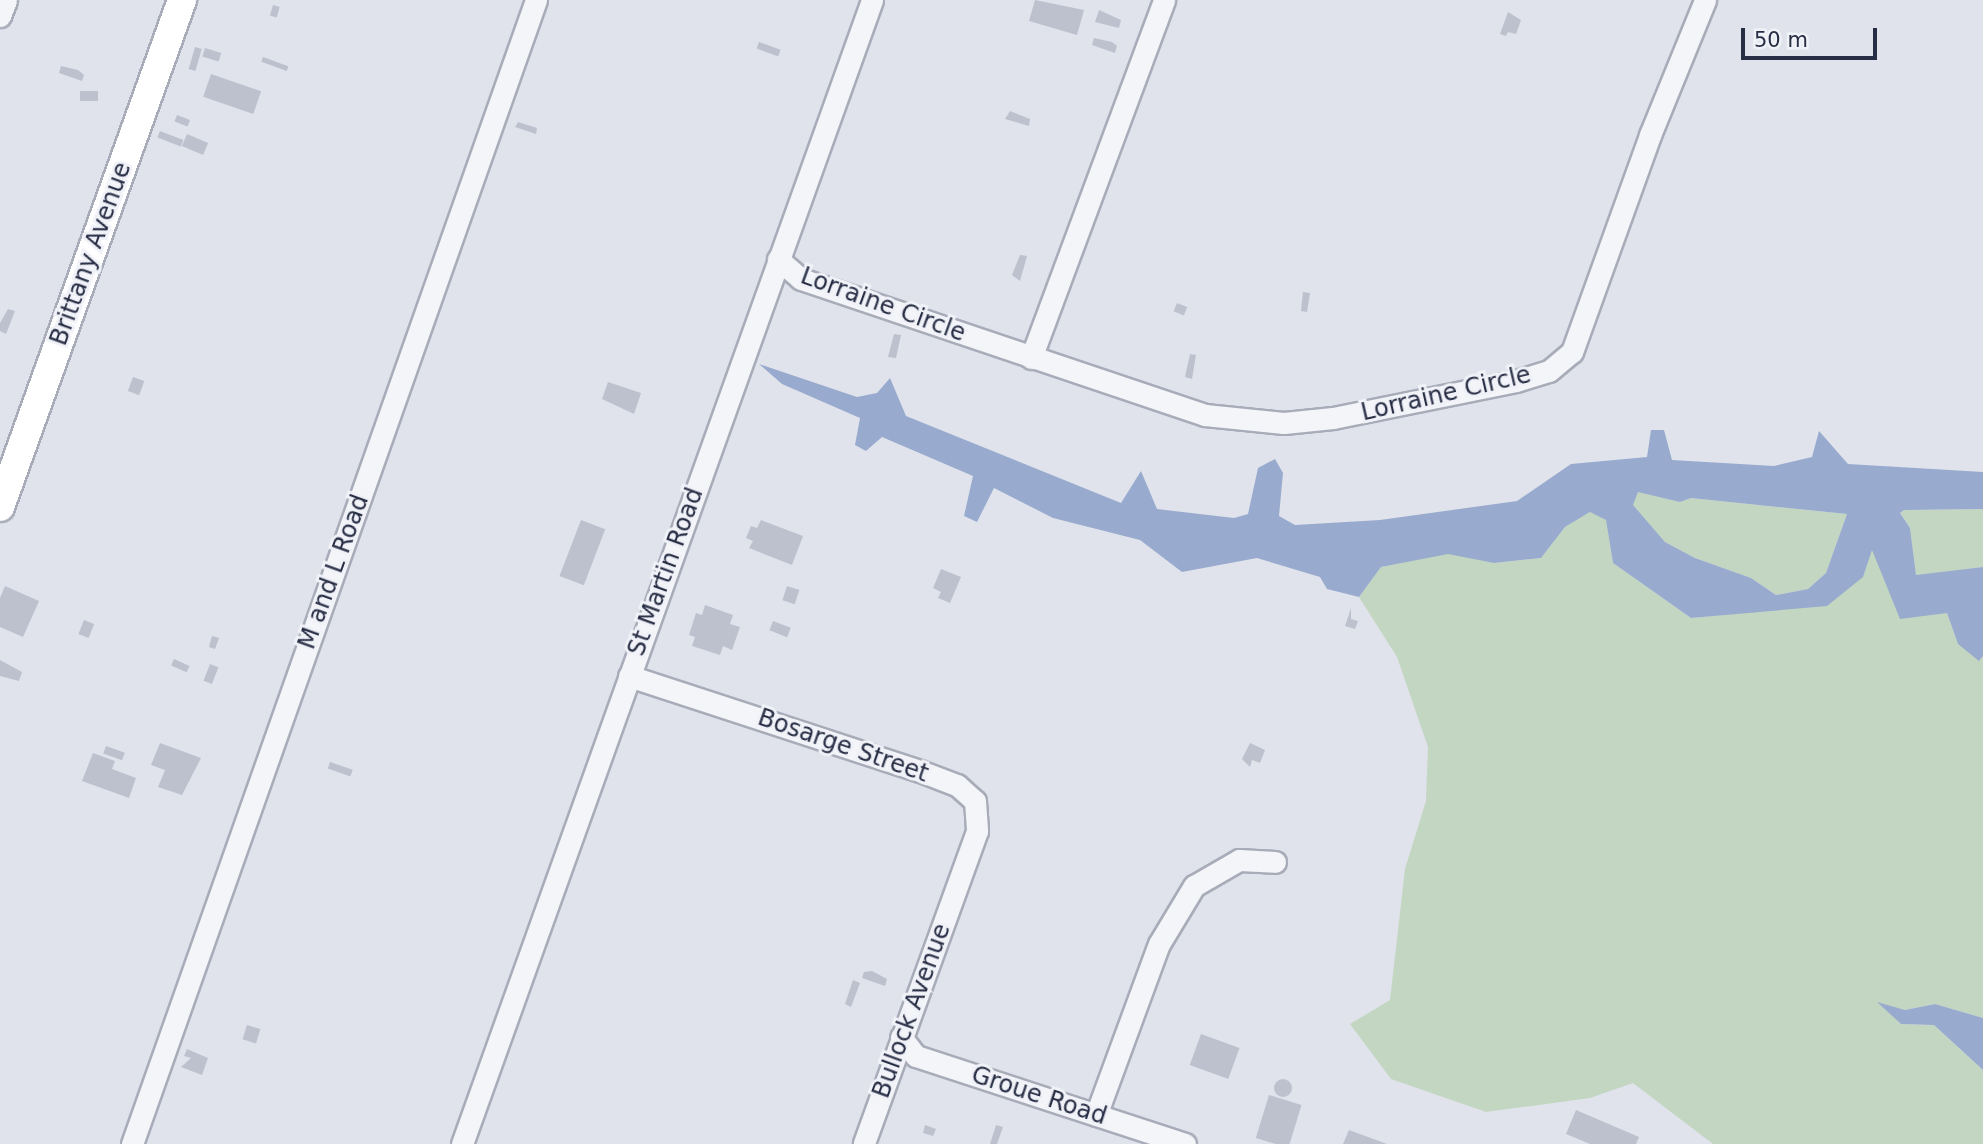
<!DOCTYPE html>
<style>
body{margin:0}
#map{position:relative;width:1983px;height:1144px;overflow:hidden;background:#e0e3eb;font-family:"DejaVu Sans",sans-serif}
div>[style]{position:absolute}
.green>*{inset:0;background:#c3d6c1}
.water>*{inset:0;background:#98abce}
.building>*{inset:0;background:#bdc1ce;transform-origin:0 0}
.round{border-radius:50%}
.roads{filter:drop-shadow(2px 0 #a8acb9) drop-shadow(-2px 0 #a8acb9) drop-shadow(0 2px #a8acb9) drop-shadow(0 -2px #a8acb9)}
.street>*{height:21px;margin:-10.5px;padding:0 10.5px;transform-origin:10.5px;border-radius:10.5px;background:#f4f5f8}
.secondary>*{height:28px;margin:-14px;padding:0 14px;transform-origin:14px;border-radius:14px;background:#fff}
span{translate:-50% -50%;white-space:nowrap;text-align:center;line-height:1.15;-webkit-text-stroke:6px #f0f2f8;paint-order:stroke}
.street-label{font-size:24px;color:#272d44}
.scale{position:absolute;left:1741px;top:28px;width:136px;height:32px;box-sizing:border-box;border:4px solid #272d44;border-top:0;padding-left:9px;font-size:21px;line-height:24px;white-space:nowrap;color:#272d44;-webkit-text-stroke:5px #f0f2f8;paint-order:stroke}
</style>
<div id="map">
<div class="green">
<div style="clip-path:polygon(1638px 491px,1680px 502px,1691px 498px,1847px 514px,1826px 573px,1808px 589px,1776px 595px,1751px 578px,1695px 558px,1665px 542px,1632px 505px)"></div>
<div style="clip-path:polygon(1983px 509px,1983px 567px,1916px 576px,1910px 528px,1900px 513px,1904px 510px)"></div>
<div style="clip-path:polygon(1590px 512px,1606px 519px,1613px 563px,1691px 618px,1827px 605px,1872px 549px,1947px 613px,1958px 644px,1980px 660px,1983px 656px,1983px 1018px,1935px 1004px,1905px 1010px,1879px 1003px,1901px 1024px,1934px 1025px,1983px 1070px,1983px 1144px,1713px 1144px,1633px 1083px,1590px 1098px,1486px 1112px,1391px 1079px,1350px 1024px,1390px 1000px,1405px 869px,1426px 801px,1428px 747px,1397px 657px,1359px 597px,1381px 567px,1448px 553px,1494px 563px,1541px 558px,1565px 527px)"></div>
</div>
<div class="water">
<div style="clip-path:polygon(evenodd,759px 364px,857px 397px,877px 393px,890px 378px,906px 416px,1121px 503px,1141px 471px,1157px 509px,1234px 518px,1248px 514px,1258px 468px,1275px 459px,1283px 473px,1279px 516px,1295px 525px,1380px 520px,1517px 501px,1571px 464px,1647px 457px,1651px 430px,1664px 430px,1672px 460px,1774px 466px,1812px 457px,1819px 431px,1848px 464px,1983px 472px,1983px 509px,1904px 510px,1900px 513px,1910px 528px,1916px 575px,1983px 567px,1983px 656px,1979px 661px,1958px 644px,1947px 613px,1900px 619px,1872px 550px,1863px 577px,1827px 606px,1691px 618px,1613px 563px,1606px 520px,1590px 512px,1565px 527px,1541px 558px,1494px 563px,1448px 554px,1381px 567px,1359px 597px,1327px 589px,1320px 577px,1257px 558px,1182px 572px,1140px 540px,1053px 518px,994px 488px,977px 522px,964px 516px,973px 476px,882px 437px,866px 451px,855px 445px,860px 418px,782px 384px,759px 364px,1638px 492px,1680px 502px,1691px 498px,1847px 514px,1826px 573px,1808px 589px,1776px 595px,1751px 578px,1695px 558px,1665px 542px,1633px 505px,1638px 492px)"></div>
<div style="clip-path:polygon(1877px 1002px,1905px 1010px,1935px 1004px,1983px 1018px,1983px 1070px,1934px 1025px,1901px 1024px)"></div>
</div>
<div class="building">
<div style="clip-path:polygon(1035px 0,1084px 10px,1077px 35px,1029px 21px)"></div>
<div style="left:273px;top:5px;width:7px;height:11px;rotate:16deg"></div>
<div style="clip-path:polygon(1099px 10px,1121px 20px,1119px 28px,1095px 22px)"></div>
<div style="clip-path:polygon(1508px 12px,1521px 20px,1516px 34px,1508px 32px,1506px 36px,1500px 34px)"></div>
<div style="clip-path:polygon(1094px 38px,1112px 42px,1117px 46px,1115px 53px,1092px 45px)"></div>
<div style="left:759px;top:42px;width:23px;height:7px;rotate:20deg"></div>
<div style="left:195px;top:47px;width:7px;height:23px;rotate:16deg"></div>
<div style="left:205px;top:48px;width:17px;height:9px;rotate:17deg"></div>
<div style="left:263px;top:57px;width:27px;height:5px;rotate:20deg"></div>
<div style="clip-path:polygon(61px 66px,78px 70px,84px 75px,82px 81px,59px 73px)"></div>
<div style="left:211px;top:74px;width:53px;height:24px;rotate:19deg"></div>
<div style="left:98px;top:91px;width:10px;height:18px;rotate:90deg"></div>
<div style="clip-path:polygon(1010px 111px,1030px 119px,1029px 126px,1005px 119px)"></div>
<div style="left:177px;top:115px;width:14px;height:7px;rotate:21deg"></div>
<div style="clip-path:polygon(518px 122px,537px 128px,536px 134px,515px 127px)"></div>
<div style="left:160px;top:131px;width:25px;height:7px;rotate:21deg"></div>
<div style="left:187px;top:134px;width:23px;height:13px;rotate:23deg"></div>
<div style="clip-path:polygon(1020px 255px,1027px 256px,1020px 281px,1012px 275px)"></div>
<div style="clip-path:polygon(1303px 292px,1310px 293px,1307px 312px,1301px 311px)"></div>
<div style="left:1177px;top:303px;width:11px;height:9px;rotate:22deg"></div>
<div style="clip-path:polygon(8px 309px,15px 311px,6px 334px,0 331px,0 323px)"></div>
<div style="clip-path:polygon(894px 334px,901px 335px,896px 358px,888px 357px)"></div>
<div style="clip-path:polygon(1190px 354px,1196px 355px,1192px 379px,1185px 377px)"></div>
<div style="left:133px;top:377px;width:12px;height:15px;rotate:20deg"></div>
<div style="clip-path:polygon(608px 382px,641px 393px,634px 414px,602px 399px)"></div>
<div style="left:581px;top:520px;width:26px;height:60px;rotate:21deg"></div>
<div style="clip-path:polygon(761px 520px,803px 536px,792px 565px,749px 548px,753px 541px,746px 538px,751px 526px,757px 528px)"></div>
<div style="clip-path:polygon(941px 569px,961px 577px,950px 603px,938px 598px,941px 592px,933px 588px)"></div>
<div style="clip-path:polygon(5px 586px,39px 601px,23px 637px,0 627px,0 598px)"></div>
<div style="left:787px;top:586px;width:13px;height:15px;rotate:18deg"></div>
<div style="clip-path:polygon(705px 605px,733px 615px,730px 624px,740px 627px,732px 650px,723px 646px,720px 655px,692px 646px,695px 637px,689px 635px,696px 613px,702px 615px)"></div>
<div style="clip-path:polygon(1351px 608px,1351px 619px,1358px 621px,1355px 629px,1345px 626px)"></div>
<div style="left:84px;top:620px;width:11px;height:15px;rotate:22deg"></div>
<div style="left:773px;top:621px;width:19px;height:10px;rotate:21deg"></div>
<div style="clip-path:polygon(212px 636px,219px 638px,215px 649px,209px 647px)"></div>
<div style="left:174px;top:659px;width:17px;height:7px;rotate:24deg"></div>
<div style="clip-path:polygon(0 660px,22px 672px,19px 681px,0 676px)"></div>
<div style="left:210px;top:664px;width:9px;height:18px;rotate:21deg"></div>
<div style="clip-path:polygon(160px 743px,201px 758px,182px 795px,158px 787px,165px 770px,151px 765px)"></div>
<div style="clip-path:polygon(1250px 743px,1265px 750px,1260px 763px,1252px 760px,1250px 767px,1242px 759px)"></div>
<div style="left:106px;top:746px;width:20px;height:8px;rotate:20deg"></div>
<div style="clip-path:polygon(93px 753px,115px 761px,112px 769px,136px 778px,129px 798px,82px 781px)"></div>
<div style="left:330px;top:762px;width:24px;height:7px;rotate:19deg"></div>
<div style="clip-path:polygon(872px 971px,887px 979px,885px 986px,862px 978px,864px 972px)"></div>
<div style="clip-path:polygon(853px 980px,860px 983px,851px 1007px,845px 1004px)"></div>
<div style="left:247px;top:1025px;width:14px;height:15px;rotate:17deg"></div>
<div style="left:1201px;top:1034px;width:41px;height:33px;rotate:20deg"></div>
<div style="clip-path:polygon(187px 1049px,208px 1058px,202px 1075px,181px 1067px,191px 1058px,184px 1056px)"></div>
<div class="round" style="left:1274px;top:1079px;width:18px;height:18px"></div>
<div style="left:1269px;top:1095px;width:34px;height:45px;rotate:17deg"></div>
<div style="clip-path:polygon(1576px 1110px,1639px 1137px,1636px 1144px,1590px 1144px,1566px 1134px)"></div>
<div style="clip-path:polygon(925px 1125px,936px 1129px,933px 1136px,923px 1133px)"></div>
<div style="clip-path:polygon(996px 1125px,1003px 1127px,997px 1144px,990px 1144px)"></div>
<div style="clip-path:polygon(1349px 1130px,1387px 1144px,1343px 1144px)"></div>
</div>
<div class="roads">
<div class="street">
<div style="left:0;top:16px;width:17px;rotate:-69deg"></div>
<div style="left:778px;top:259px;width:30px;rotate:41deg"></div>
<div style="left:801px;top:279px;width:426px;rotate:18.6deg"></div>
<div style="left:1205px;top:415px;width:79px;rotate:5.8deg"></div>
<div style="left:1284px;top:423px;width:49px;rotate:-5.8deg"></div>
<div style="left:1333px;top:418px;width:187px;rotate:-11.4deg"></div>
<div style="left:1516px;top:381px;width:34px;rotate:-17deg"></div>
<div style="left:1549px;top:371px;width:30px;rotate:-40deg"></div>
<div style="left:1572px;top:352px;width:231px;rotate:-70.2deg"></div>
<div style="left:1650px;top:135px;width:146px;rotate:-67.8deg"></div>
<div style="left:1031px;top:358px;width:382px;rotate:-69.6deg"></div>
<div style="left:629px;top:676px;width:306px;rotate:18.1deg"></div>
<div style="left:920px;top:771px;width:40px;rotate:21deg"></div>
<div style="left:957px;top:785px;width:24px;rotate:42deg"></div>
<div style="left:975px;top:801px;width:30px;rotate:86deg"></div>
<div style="left:977px;top:831px;width:333px;rotate:109.9deg"></div>
<div style="left:901px;top:1037px;width:24px;rotate:52deg"></div>
<div style="left:916px;top:1056px;width:283px;rotate:18.1deg"></div>
<div style="left:1096px;top:1115px;width:182px;rotate:-69.8deg"></div>
<div style="left:1159px;top:944px;width:68px;rotate:-58.9deg"></div>
<div style="left:1194px;top:886px;width:52px;rotate:-30deg"></div>
<div style="left:1239px;top:860px;width:36px;rotate:3deg"></div>
<div style="left:132px;top:1144px;width:1213px;rotate:-70.55deg"></div>
<div style="left:462px;top:1144px;width:1215px;rotate:-70.28deg"></div>
</div>
<div class="secondary">
<div style="left:0;top:507px;width:539px;rotate:-70.25deg"></div>
</div>
</div>
<div class="street-label">
<span style="left:91px;top:254px;rotate:-70deg">Brittany Avenue</span>
<span style="left:883px;top:305px;rotate:20deg">Lorraine Circle</span>
<span style="left:1446px;top:394px;rotate:-13deg">Lorraine Circle</span>
<span style="left:334px;top:572px;rotate:-70deg">M and L Road</span>
<span style="left:666px;top:572px;rotate:-70deg">St Martin Road</span>
<span style="left:843px;top:746px;rotate:19deg">Bosarge Street</span>
<span style="left:912px;top:1011px;rotate:-70deg">Bullock Avenue</span>
<span style="left:1039px;top:1096px;rotate:18deg">Groue Road</span>
</div>
<div class="scale">50 m</div>
</div>
